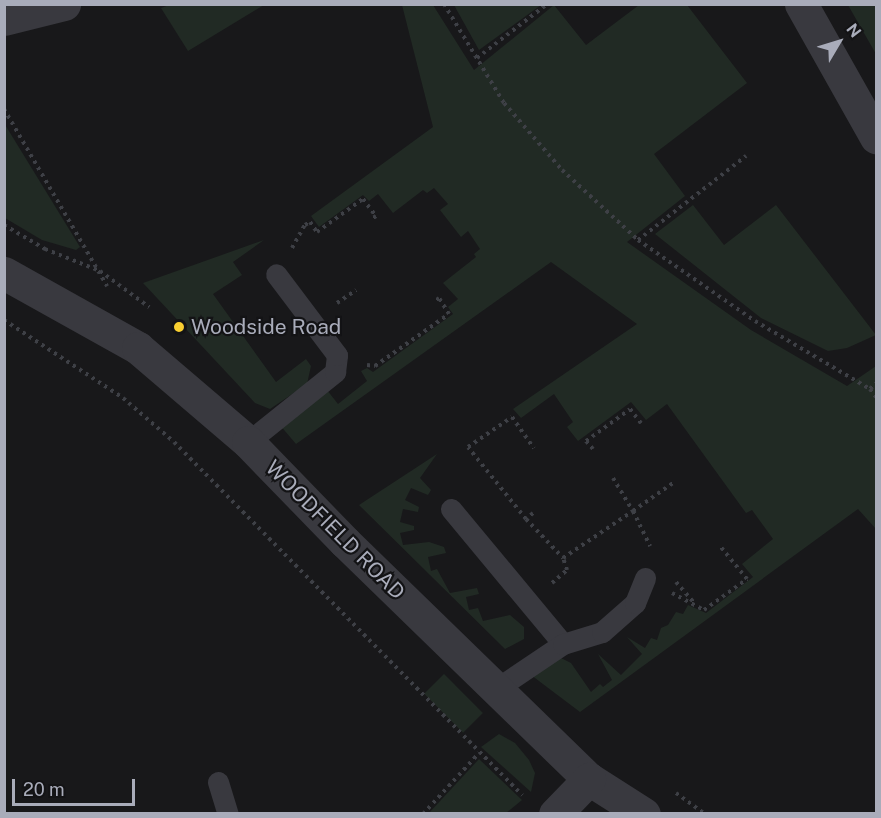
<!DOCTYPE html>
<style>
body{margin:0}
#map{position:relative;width:881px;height:818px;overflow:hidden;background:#18181a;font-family:"Public Sans",sans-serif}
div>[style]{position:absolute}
.green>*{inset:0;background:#212a24;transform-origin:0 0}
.path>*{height:4px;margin-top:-2px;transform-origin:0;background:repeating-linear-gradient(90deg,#3e4046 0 3px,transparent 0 7.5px)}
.service>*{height:21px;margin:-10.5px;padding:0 10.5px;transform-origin:10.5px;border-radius:10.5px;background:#39393f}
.minor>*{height:33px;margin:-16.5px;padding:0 16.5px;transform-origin:16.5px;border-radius:16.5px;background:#39393f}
.dots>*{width:16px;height:16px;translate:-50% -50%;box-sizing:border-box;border:3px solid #131315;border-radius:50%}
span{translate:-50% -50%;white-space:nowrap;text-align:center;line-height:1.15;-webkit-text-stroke:4.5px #131315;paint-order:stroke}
.poi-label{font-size:21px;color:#a9acba}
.left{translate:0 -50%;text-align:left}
.street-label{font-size:21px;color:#a9acba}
.frame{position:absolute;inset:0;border:6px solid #a9acba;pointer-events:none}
.north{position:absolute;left:809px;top:12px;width:60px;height:60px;-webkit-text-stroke:4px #131315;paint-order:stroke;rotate:52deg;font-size:16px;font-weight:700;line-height:24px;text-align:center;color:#a9acba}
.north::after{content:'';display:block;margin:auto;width:21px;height:27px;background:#a9acba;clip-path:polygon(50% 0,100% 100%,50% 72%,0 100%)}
.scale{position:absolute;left:12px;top:779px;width:123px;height:27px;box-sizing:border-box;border:3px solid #a9acba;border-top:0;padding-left:8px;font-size:18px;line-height:21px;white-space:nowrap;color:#a9acba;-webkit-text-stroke:4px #131315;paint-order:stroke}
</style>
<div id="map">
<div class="green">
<div style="clip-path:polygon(172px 4px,264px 4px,264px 5px,188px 51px,161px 8px)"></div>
<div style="clip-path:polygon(402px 5px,433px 5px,474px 70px,554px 5px,586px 45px,639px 5px,687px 5px,747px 83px,654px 154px,685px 196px,627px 242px,751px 330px,847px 386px,876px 366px,876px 529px,858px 509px,580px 712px,531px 675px,557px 656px,571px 663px,591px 692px,600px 684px,603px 687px,612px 680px,598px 654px,621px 675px,642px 654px,627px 637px,645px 648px,651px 638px,657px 640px,661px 628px,668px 625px,676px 612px,683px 614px,688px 605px,706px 613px,753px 577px,742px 564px,773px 539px,752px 510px,746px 513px,667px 404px,646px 420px,631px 402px,578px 441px,567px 427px,573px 422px,554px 394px,521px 418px,513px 409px,637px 324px,551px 262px,296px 444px,279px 424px,327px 390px,338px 404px,367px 381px,361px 371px,367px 368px,373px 372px,453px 314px,448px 307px,458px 299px,443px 283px,476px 257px,474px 254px,480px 249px,468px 231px,461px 237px,440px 210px,448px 204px,434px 188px,427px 193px,423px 190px,393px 213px,378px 194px,369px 201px,363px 195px,319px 227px,311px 216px,433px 127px)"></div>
<div style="clip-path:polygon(454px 5px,541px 5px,479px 50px)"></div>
<div style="clip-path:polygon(848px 5px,876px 5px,876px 54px)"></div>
<div style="clip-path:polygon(4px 123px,80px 247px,76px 250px,42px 240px,5px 218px)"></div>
<div style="clip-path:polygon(693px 205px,724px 245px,776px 205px,876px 335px,847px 348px,828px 351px,761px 318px,655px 234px)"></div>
<div style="clip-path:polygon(264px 240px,233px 262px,242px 275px,213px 294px,276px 382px,306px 359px,311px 366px,307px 384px,270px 409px,255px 403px,143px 283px)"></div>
<div style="clip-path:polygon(437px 454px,420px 478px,431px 490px,428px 495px,411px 488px,405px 500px,419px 507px,418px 512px,403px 509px,400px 522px,414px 526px,414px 530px,400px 533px,403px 545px,429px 542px,444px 547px,446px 553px,428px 557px,431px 571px,437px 569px,450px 593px,477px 588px,479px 594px,466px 597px,469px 610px,478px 608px,483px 621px,510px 615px,524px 627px,524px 639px,505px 649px,359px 505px)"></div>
<div style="left:444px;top:674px;width:55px;height:28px;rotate:45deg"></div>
<div style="clip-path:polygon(499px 734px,515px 743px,529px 760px,535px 773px,531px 792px,481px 747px)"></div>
<div style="clip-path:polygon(479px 759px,522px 800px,506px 813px,429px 813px)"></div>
</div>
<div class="path">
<div style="left:444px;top:4px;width:116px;rotate:58.8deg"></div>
<div style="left:504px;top:103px;width:89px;rotate:49.1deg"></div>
<div style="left:562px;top:170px;width:103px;rotate:42.6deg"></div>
<div style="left:638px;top:240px;width:142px;rotate:34.7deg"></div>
<div style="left:755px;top:321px;width:134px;rotate:30.6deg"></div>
<div style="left:870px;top:389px;width:8px;rotate:-45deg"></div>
<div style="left:477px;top:58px;width:88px;rotate:-37.6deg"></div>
<div style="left:4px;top:109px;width:205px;rotate:59.8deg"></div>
<div style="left:4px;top:225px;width:48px;rotate:30.3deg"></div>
<div style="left:45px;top:249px;width:59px;rotate:21.8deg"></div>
<div style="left:100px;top:271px;width:61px;rotate:36.3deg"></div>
<div style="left:638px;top:240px;width:137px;rotate:-37.9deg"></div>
<div style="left:292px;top:248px;width:26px;rotate:-61deg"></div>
<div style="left:305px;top:225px;width:6px;rotate:-31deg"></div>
<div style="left:310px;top:222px;width:12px;rotate:55deg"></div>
<div style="left:317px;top:232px;width:57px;rotate:-35.7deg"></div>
<div style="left:363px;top:199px;width:21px;rotate:53deg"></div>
<div style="left:376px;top:216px;width:4px;rotate:146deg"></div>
<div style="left:337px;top:303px;width:23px;rotate:-34deg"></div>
<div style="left:4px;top:320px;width:142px;rotate:33.2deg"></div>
<div style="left:123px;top:398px;width:67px;rotate:40.8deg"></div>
<div style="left:174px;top:442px;width:496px;rotate:45.4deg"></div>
<div style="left:367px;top:365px;width:8px;rotate:7deg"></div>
<div style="left:375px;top:366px;width:90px;rotate:-35.1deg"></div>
<div style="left:449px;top:314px;width:19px;rotate:-122deg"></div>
<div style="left:439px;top:298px;width:5px;rotate:143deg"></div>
<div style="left:870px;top:389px;width:10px;rotate:53deg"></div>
<div style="left:593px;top:449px;width:11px;rotate:-131deg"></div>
<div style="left:586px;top:441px;width:54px;rotate:-36deg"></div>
<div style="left:630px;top:409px;width:18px;rotate:52deg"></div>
<div style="left:613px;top:478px;width:39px;rotate:59deg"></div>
<div style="left:633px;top:511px;width:49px;rotate:-35deg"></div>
<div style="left:533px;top:513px;width:9px;rotate:139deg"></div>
<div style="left:526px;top:519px;width:92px;rotate:-128.9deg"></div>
<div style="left:468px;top:447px;width:53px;rotate:-34.3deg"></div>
<div style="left:512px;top:417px;width:38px;rotate:55deg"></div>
<div style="left:526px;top:519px;width:54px;rotate:46.5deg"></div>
<div style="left:563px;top:558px;width:84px;rotate:-33.9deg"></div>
<div style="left:633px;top:511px;width:39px;rotate:64deg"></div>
<div style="left:676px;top:582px;width:28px;rotate:49deg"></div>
<div style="left:552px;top:583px;width:20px;rotate:-41deg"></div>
<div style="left:567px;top:570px;width:13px;rotate:-108deg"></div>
<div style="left:672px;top:593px;width:36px;rotate:28deg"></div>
<div style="left:704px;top:610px;width:53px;rotate:-35.8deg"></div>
<div style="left:747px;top:579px;width:43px;rotate:-129.3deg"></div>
<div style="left:676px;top:793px;width:36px;rotate:36deg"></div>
<div style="left:423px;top:814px;width:83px;rotate:-47.4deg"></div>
</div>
<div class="service">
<div style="left:248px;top:442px;width:112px;rotate:-38.8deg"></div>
<div style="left:335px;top:372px;width:17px;rotate:-83deg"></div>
<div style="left:337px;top:355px;width:101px;rotate:-127deg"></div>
<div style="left:451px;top:509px;width:175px;rotate:50.3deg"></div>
<div style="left:496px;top:689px;width:81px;rotate:-33.9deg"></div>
<div style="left:563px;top:644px;width:41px;rotate:-17.1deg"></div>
<div style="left:602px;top:632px;width:44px;rotate:-41.3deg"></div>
<div style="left:635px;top:603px;width:27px;rotate:-68deg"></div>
<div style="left:218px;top:782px;width:34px;rotate:73deg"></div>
</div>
<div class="minor">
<div style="left:801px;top:4px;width:153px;rotate:60.6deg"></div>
<div style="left:4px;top:19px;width:62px;rotate:-14deg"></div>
<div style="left:4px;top:273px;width:154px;rotate:29.2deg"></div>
<div style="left:138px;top:348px;width:145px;rotate:40.5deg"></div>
<div style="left:248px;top:442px;width:139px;rotate:45.9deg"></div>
<div style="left:345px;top:542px;width:340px;rotate:44.2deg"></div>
<div style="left:589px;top:779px;width:65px;rotate:32.5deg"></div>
<div style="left:555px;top:814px;width:49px;rotate:-45.8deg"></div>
</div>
<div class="dots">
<div style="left:179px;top:327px;background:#f9cf31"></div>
</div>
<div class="poi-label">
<span class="left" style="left:191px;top:327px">Woodside Road</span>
</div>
<div class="street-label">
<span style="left:335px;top:530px;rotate:45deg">WOODFIELD ROAD</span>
</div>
<div class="frame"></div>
<div class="north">N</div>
<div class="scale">20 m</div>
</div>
